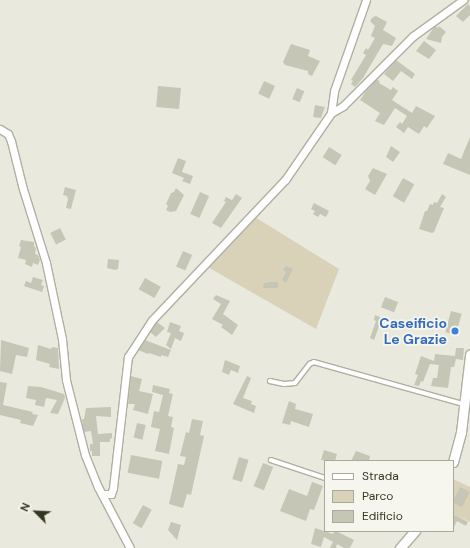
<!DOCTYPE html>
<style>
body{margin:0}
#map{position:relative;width:470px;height:548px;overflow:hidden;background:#e9e9de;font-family:"DM Sans",sans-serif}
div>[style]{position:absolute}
.green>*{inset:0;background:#d9d1b8}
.building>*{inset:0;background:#c6c6b7;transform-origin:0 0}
.roads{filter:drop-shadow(1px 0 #afb0a2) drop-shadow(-1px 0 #afb0a2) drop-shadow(0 1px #afb0a2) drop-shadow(0 -1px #afb0a2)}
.service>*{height:3.5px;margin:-1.75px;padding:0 1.75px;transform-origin:1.75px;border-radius:1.75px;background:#fff}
.minor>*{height:7px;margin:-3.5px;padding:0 3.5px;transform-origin:3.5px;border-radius:3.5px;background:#fff}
.tertiary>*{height:9px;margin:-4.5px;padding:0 4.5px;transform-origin:4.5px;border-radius:4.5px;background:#fff}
.dots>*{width:11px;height:11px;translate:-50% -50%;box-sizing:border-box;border:2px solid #f6f6ee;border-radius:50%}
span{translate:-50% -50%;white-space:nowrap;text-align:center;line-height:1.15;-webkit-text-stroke:3.5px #f6f6ee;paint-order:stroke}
.shop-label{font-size:14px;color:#366cbe;font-weight:700}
.right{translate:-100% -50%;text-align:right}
.legend{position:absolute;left:324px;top:460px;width:130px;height:72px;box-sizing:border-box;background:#f6f6ee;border:1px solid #a8aa9c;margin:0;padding:5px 7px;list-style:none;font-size:12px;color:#333821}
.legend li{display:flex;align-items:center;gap:8px;height:20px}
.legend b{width:20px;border:1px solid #a8aa9c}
.north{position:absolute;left:16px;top:492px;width:40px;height:40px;-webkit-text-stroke:3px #f6f6ee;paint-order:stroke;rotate:294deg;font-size:11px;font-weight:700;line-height:16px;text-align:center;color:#333821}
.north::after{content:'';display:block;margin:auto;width:14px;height:18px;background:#333821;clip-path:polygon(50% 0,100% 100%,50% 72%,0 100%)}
</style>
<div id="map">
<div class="green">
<div style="clip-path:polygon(253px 216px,339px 269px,316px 329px,206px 266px)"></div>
<div style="clip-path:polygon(453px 479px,470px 487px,470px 522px,453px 514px)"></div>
</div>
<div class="building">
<div style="clip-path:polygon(468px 4px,470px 6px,470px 15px,463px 22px,456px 16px)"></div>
<div style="clip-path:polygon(376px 16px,387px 22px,383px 30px,396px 38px,392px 46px,383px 44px,363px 78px,355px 87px,351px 84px,353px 81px,351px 80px,366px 55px,363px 53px,366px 48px,368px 50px,375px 38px,371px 36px,375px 26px,370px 21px,373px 17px)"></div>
<div style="clip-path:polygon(435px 26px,438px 28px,439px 26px,446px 32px,442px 37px,441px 43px,426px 39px)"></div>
<div style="clip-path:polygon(424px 41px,436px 50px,429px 59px,416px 51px)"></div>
<div style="clip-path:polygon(291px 44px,310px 50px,308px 56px,320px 61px,312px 76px,308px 74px,308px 71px,285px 65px,283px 62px)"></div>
<div style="clip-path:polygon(396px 60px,415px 74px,412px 79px,401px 71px,393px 81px,384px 74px)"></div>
<div style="clip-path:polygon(377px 79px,380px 82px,379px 83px,391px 90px,393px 87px,398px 91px,392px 100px,412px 113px,416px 106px,435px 116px,427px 128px,424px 126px,419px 134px,408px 127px,404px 133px,396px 127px,400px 122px,402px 124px,407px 116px,395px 108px,384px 125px,375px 121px,380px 113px,360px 100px,366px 91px)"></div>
<div style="left:264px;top:81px;width:12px;height:14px;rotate:24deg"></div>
<div style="left:158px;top:86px;width:23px;height:21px;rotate:5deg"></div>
<div style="left:297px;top:88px;width:8px;height:12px;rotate:23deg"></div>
<div style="clip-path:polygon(315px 105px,325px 107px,321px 118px,313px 117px)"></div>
<div style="clip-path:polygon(470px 137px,470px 175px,443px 164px,448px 153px,461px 159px)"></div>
<div style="clip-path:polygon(391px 146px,400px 152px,393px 162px,386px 157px)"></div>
<div style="left:329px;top:147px;width:15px;height:12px;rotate:32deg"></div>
<div style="clip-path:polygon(178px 158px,186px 161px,182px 172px,193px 176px,190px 184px,182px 181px,184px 178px,172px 173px)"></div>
<div style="clip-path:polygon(373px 168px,387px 174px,375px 195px,365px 189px,370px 181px,368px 176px)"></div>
<div style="left:403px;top:178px;width:13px;height:21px;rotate:29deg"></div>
<div style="clip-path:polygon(65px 187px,76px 190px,71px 209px,66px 208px,68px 199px,67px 196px,63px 195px)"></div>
<div style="clip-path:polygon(176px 188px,184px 195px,176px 211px,170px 212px,166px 210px,168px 206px,166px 204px,171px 193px,174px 192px)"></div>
<div style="left:200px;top:192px;width:10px;height:24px;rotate:24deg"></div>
<div style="clip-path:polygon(236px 194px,242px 198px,221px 228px,212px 223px,226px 202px,224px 201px,226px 197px,232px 200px)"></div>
<div style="clip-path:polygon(442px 194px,446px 197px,440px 207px,444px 208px,434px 232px,432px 233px,419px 229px,425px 211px,427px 211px,430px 204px,433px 205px,434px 202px,437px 203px)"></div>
<div style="clip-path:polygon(314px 203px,329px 211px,326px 217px,320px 214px,318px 217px,313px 214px,315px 211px,311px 209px)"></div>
<div style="left:60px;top:228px;width:13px;height:11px;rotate:63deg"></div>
<div style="clip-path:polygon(21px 240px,34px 242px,34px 246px,36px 248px,35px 254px,38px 255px,40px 260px,38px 265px,33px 263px,32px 267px,25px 264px,26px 260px,18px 258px,21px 247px,19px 246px)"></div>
<div style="left:183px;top:251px;width:10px;height:17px;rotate:24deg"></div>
<div style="clip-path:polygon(108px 259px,119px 260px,118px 269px,115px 270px,107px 268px)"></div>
<div style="clip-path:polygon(286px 266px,293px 269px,286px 283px,282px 280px,286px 272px,283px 270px)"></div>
<div style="clip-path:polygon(33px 277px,43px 280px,41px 285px,44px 286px,42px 292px,24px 286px,26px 281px,31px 283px)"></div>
<div style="left:145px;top:278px;width:18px;height:13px;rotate:29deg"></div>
<div style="clip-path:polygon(268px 282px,278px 282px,278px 288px,263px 288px,264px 283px,267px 283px)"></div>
<div style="clip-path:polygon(216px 295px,230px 301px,223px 314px,238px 325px,232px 335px,221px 327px,223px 325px,212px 319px,221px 304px,213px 299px)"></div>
<div style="left:385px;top:297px;width:14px;height:11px;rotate:21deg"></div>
<div style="left:451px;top:311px;width:11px;height:22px;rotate:15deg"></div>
<div style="clip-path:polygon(375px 315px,382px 318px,374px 340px,370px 338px,376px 321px,374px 320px)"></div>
<div style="clip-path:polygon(157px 322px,165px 328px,156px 337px,150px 332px)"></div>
<div style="clip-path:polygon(170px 322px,181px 326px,179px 331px,184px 333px,181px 341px,175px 338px,171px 349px,166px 345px,171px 333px,167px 332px)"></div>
<div style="clip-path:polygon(1px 340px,29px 348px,27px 357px,16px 355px,12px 374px,0 371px)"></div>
<div style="clip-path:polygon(145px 340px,171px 350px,168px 357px,161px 355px,161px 357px,149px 353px,148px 354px,138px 350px)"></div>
<div style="clip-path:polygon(38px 345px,51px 349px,52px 347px,58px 348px,59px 369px,49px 367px,50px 364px,36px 360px)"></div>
<div style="clip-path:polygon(456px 348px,464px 348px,463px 360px,456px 359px,454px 367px,451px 367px,448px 388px,431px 386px,433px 378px,437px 378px,439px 365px,430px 364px,423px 382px,421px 381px,419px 386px,414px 385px,418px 375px,415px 374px,421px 356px,434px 361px,435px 354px,455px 356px)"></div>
<div style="clip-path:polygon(225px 360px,240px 366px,238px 373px,231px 370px,229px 375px,222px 372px)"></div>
<div style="clip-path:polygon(131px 376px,142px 379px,139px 391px,153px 394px,148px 414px,133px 410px,135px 404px,128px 404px)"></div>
<div style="clip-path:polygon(247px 376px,251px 378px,243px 398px,252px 401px,251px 404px,256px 406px,254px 413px,233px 404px)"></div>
<div style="clip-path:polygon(0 382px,7px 383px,3px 405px,33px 412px,32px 414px,38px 415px,33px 426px,20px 423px,21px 420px,0 415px)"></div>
<div style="clip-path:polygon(153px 385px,170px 389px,169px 393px,173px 394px,168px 416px,173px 417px,171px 427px,174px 428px,169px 454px,155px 451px,160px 429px,151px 427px,154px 411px,159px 412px,163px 395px,152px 392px)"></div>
<div style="clip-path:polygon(28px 386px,41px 387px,64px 394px,65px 398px,58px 414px,50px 413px,57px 400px,46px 398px,44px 407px,35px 405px,36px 400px,26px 398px)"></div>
<div style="clip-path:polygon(289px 401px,296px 404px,295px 409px,313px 414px,309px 427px,291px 421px,290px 425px,282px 423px)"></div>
<div style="clip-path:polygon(111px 407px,111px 417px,96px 416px,98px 434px,112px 433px,112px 438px,110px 439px,110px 442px,100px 442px,100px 456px,92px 456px,92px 451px,90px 451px,90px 444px,93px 444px,91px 431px,84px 432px,83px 428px,82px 419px,84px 419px,86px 408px)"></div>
<div style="clip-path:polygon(192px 419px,203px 421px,200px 435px,204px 436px,191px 495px,187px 494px,183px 508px,169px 504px,178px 464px,184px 465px,186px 457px,180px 456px,186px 432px,189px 433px)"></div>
<div style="left:137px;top:423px;width:9px;height:15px;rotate:13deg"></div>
<div style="clip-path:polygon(324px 450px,337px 454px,335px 461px,321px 460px)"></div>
<div style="clip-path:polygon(356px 451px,370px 456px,369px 461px,351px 461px)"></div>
<div style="left:131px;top:455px;width:32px;height:18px;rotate:11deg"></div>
<div style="left:239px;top:457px;width:10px;height:23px;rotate:17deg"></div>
<div style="left:263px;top:463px;width:11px;height:25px;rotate:22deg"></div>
<div style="clip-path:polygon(312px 482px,323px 486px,314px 510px,310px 509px,306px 521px,280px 511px,289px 489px,307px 496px)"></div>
<div style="left:460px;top:487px;width:11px;height:17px;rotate:27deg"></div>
<div style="left:143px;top:505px;width:10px;height:21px;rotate:29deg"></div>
<div style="clip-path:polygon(453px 514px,468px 522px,466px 526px,457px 521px,453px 529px)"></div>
<div style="clip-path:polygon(171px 522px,181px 525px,177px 540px,168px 530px)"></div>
<div style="clip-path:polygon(315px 528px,333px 534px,334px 531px,338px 532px,354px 540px,350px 548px,344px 548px,337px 544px,336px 548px,330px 548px,333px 542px,324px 537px,321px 547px,311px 544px)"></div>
</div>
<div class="roads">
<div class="service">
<div style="left:270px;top:381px;width:14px;rotate:12deg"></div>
<div style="left:284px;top:384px;width:11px;rotate:-5deg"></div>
<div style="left:295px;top:383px;width:24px;rotate:-52deg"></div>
<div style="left:310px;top:364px;width:4px;rotate:-27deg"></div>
<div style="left:314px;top:362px;width:155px;rotate:15.7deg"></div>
<div style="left:271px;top:460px;width:57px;rotate:18.4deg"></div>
</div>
<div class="minor">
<div style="left:331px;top:113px;width:22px;rotate:-82deg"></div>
<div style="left:334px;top:91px;width:96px;rotate:-70.6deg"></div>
<div style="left:0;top:129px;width:9px;rotate:32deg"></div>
<div style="left:8px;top:134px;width:8px;rotate:67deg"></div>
<div style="left:11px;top:141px;width:49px;rotate:76deg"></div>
<div style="left:23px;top:189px;width:77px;rotate:72.7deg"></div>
<div style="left:46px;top:263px;width:78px;rotate:78.1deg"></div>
<div style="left:62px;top:339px;width:41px;rotate:84.4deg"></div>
<div style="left:66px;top:380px;width:77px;rotate:75.8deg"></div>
<div style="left:85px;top:455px;width:35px;rotate:68deg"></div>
<div style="left:98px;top:487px;width:69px;rotate:62.3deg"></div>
<div style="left:102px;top:494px;width:9px"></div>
<div style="left:111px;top:494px;width:6px;rotate:-72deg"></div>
<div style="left:113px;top:488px;width:132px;rotate:-83.5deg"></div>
<div style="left:128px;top:357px;width:44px;rotate:-57deg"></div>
<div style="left:152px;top:320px;width:193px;rotate:-46.5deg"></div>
<div style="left:285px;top:180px;width:81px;rotate:-55.5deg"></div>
<div style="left:331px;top:113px;width:14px;rotate:-30deg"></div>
<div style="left:343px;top:106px;width:99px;rotate:-45deg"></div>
<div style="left:413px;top:36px;width:62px;rotate:-35.8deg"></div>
</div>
<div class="tertiary">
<div style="left:453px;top:462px;width:31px;rotate:-75deg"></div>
<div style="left:461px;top:432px;width:78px;rotate:-83.3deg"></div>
<div style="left:400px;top:548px;width:23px;rotate:-49deg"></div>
</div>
</div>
<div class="dots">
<div style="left:455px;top:331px;background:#3f7fe0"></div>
</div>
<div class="shop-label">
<span class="right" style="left:447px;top:331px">Caseificio<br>Le Grazie</span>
</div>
<ul class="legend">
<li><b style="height:5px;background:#fff"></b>Strada</li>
<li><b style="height:11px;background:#d9d1b8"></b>Parco</li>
<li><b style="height:11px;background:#c6c6b7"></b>Edificio</li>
</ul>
<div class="north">N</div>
</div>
